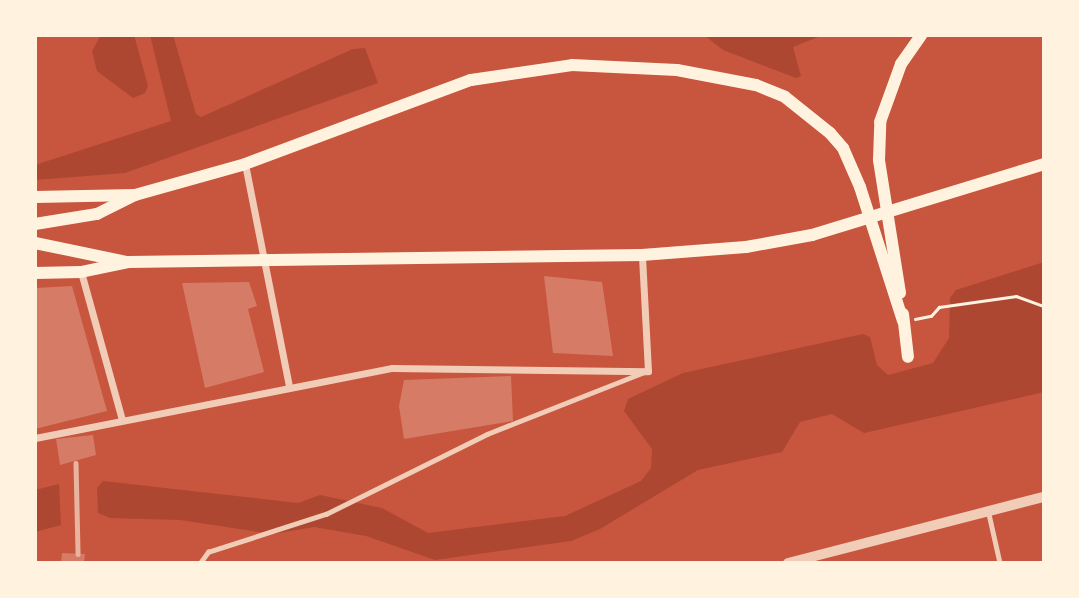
<!DOCTYPE html>
<style>
body{margin:0}
#map{position:relative;width:1079px;height:598px;overflow:hidden;background:#c8553d;font-family:Commissioner,sans-serif}
div>[style]{position:absolute}
.green>*{inset:0;background:#ae4732}
.building>*{inset:0;background:#d67c66}
.path>*{height:2.5px;margin:-1.25px;padding:0 1.25px;transform-origin:1.25px;border-radius:1.25px;background:#fff3e0}
.service>*{height:4.5px;margin:-2.25px;padding:0 2.25px;transform-origin:2.25px;border-radius:2.25px;background:#f1ccb7}
.minor>*{height:7px;margin:-3.5px;padding:0 3.5px;transform-origin:3.5px;border-radius:3.5px;background:#f1ccb7}
.tertiary>*{height:10px;margin:-5px;padding:0 5px;transform-origin:5px;border-radius:5px;background:#f1ccb7}
.secondary>*{height:12px;margin:-6px;padding:0 6px;transform-origin:6px;border-radius:6px;background:#fff3e0}
.primary>*{height:12px;margin:-6px;padding:0 6px;transform-origin:6px;border-radius:6px;background:#fff3e0}
.rail>*{height:4.5px;margin:-2.25px;padding:0 2.25px;transform-origin:2.25px;border-radius:2.25px;background:#e9b49f}
span{translate:-50% -50%;white-space:nowrap;text-align:center;line-height:1.15;-webkit-text-stroke:6px #fff3e0;paint-order:stroke}
.frame{position:absolute;inset:0;border:37px solid #fff3e0;pointer-events:none}
</style>
<div id="map">
<div class="green">
<div style="clip-path:polygon(101px 35px,134px 35px,148px 86px,145px 93px,133px 98px,97px 71px,92px 51px)"></div>
<div style="clip-path:polygon(150px 35px,173px 35px,196px 114px,201px 117px,353px 49px,365px 48px,378px 83px,125px 173px,35px 180px,35px 165px,171px 121px)"></div>
<div style="clip-path:polygon(704px 35px,823px 35px,793px 47px,801px 76px,796px 78px,723px 50px)"></div>
<div style="clip-path:polygon(1044px 262px,1044px 392px,864px 433px,832px 414px,800px 422px,782px 452px,698px 470px,600px 529px,571px 541px,435px 560px,366px 536px,314px 527px,273px 534px,180px 520px,110px 518px,98px 513px,97px 488px,103px 481px,298px 503px,320px 495px,382px 508px,428px 533px,565px 516px,641px 481px,651px 468px,652px 449px,624px 411px,628px 399px,683px 373px,863px 334px,870px 337px,877px 365px,888px 375px,933px 363px,949px 338px,950px 298px,956px 290px)"></div>
<div style="clip-path:polygon(59px 484px,61px 525px,35px 532px,35px 490px)"></div>
</div>
<div class="building">
<div style="clip-path:polygon(544px 276px,602px 282px,613px 356px,553px 353px)"></div>
<div style="clip-path:polygon(249px 282px,257px 306px,248px 309px,264px 372px,205px 388px,182px 283px)"></div>
<div style="clip-path:polygon(72px 286px,107px 411px,35px 429px,35px 288px)"></div>
<div style="clip-path:polygon(511px 376px,513px 421px,404px 439px,399px 406px,404px 380px)"></div>
<div style="clip-path:polygon(93px 435px,96px 455px,60px 465px,56px 439px)"></div>
<div style="clip-path:polygon(62px 553px,85px 554px,84px 563px,61px 563px)"></div>
</div>
<div class="path">
<div style="left:915px;top:319px;width:16px;rotate:-11deg"></div>
<div style="left:931px;top:316px;width:12px;rotate:-48deg"></div>
<div style="left:939px;top:307px;width:78px;rotate:-8.1deg"></div>
<div style="left:1016px;top:296px;width:30px;rotate:20deg"></div>
</div>
<div class="service">
<div style="left:989px;top:514px;width:50px;rotate:77.3deg"></div>
<div style="left:200px;top:563px;width:14px;rotate:-54deg"></div>
<div style="left:208px;top:552px;width:124px;rotate:-17.9deg"></div>
<div style="left:326px;top:514px;width:180px;rotate:-26.4deg"></div>
<div style="left:487px;top:434px;width:172px;rotate:-21.5deg"></div>
</div>
<div class="minor">
<div style="left:245px;top:164px;width:227px;rotate:78.8deg"></div>
<div style="left:81px;top:272px;width:154px;rotate:74.5deg"></div>
<div style="left:35px;top:438px;width:364px;rotate:-11.1deg"></div>
<div style="left:392px;top:368px;width:256px;rotate:0.7deg"></div>
<div style="left:648px;top:371px;width:116px;rotate:-93deg"></div>
</div>
<div class="tertiary">
<div style="left:788px;top:563px;width:264px;rotate:-14.5deg"></div>
</div>
<div class="secondary">
<div style="left:35px;top:197px;width:100px;rotate:-1.1deg"></div>
<div style="left:35px;top:243px;width:94px;rotate:11.7deg"></div>
</div>
<div class="primary">
<div style="left:35px;top:224px;width:63px;rotate:-9.2deg"></div>
<div style="left:97px;top:214px;width:42px;rotate:-26.6deg"></div>
<div style="left:135px;top:195px;width:114px;rotate:-15.7deg"></div>
<div style="left:245px;top:164px;width:241px;rotate:-20.4deg"></div>
<div style="left:471px;top:80px;width:102px;rotate:-8.4deg"></div>
<div style="left:572px;top:65px;width:105px;rotate:2.7deg"></div>
<div style="left:677px;top:70px;width:80px;rotate:10.8deg"></div>
<div style="left:756px;top:85px;width:31px;rotate:22deg"></div>
<div style="left:785px;top:97px;width:58px;rotate:38.7deg"></div>
<div style="left:830px;top:133px;width:20px;rotate:49deg"></div>
<div style="left:843px;top:148px;width:43px;rotate:66.4deg"></div>
<div style="left:860px;top:187px;width:141px;rotate:72.2deg"></div>
<div style="left:35px;top:273px;width:46px;rotate:-1.2deg"></div>
<div style="left:81px;top:272px;width:48px;rotate:-12deg"></div>
<div style="left:128px;top:262px;width:514px;rotate:-0.78deg"></div>
<div style="left:642px;top:255px;width:104px;rotate:-4.4deg"></div>
<div style="left:746px;top:247px;width:67px;rotate:-10.3deg"></div>
<div style="left:812px;top:235px;width:243px;rotate:-17deg"></div>
<div style="left:900px;top:293px;width:135px;rotate:-99deg"></div>
<div style="left:879px;top:160px;width:38px;rotate:-88deg"></div>
<div style="left:880px;top:122px;width:62px;rotate:-70.1deg"></div>
<div style="left:901px;top:64px;width:35px;rotate:-55deg"></div>
<div style="left:903px;top:314px;width:43px;rotate:83.4deg"></div>
</div>
<div class="rail">
<div style="left:76px;top:463px;width:91px;rotate:88.7deg"></div>
</div>
<div class="frame"></div>
</div>
